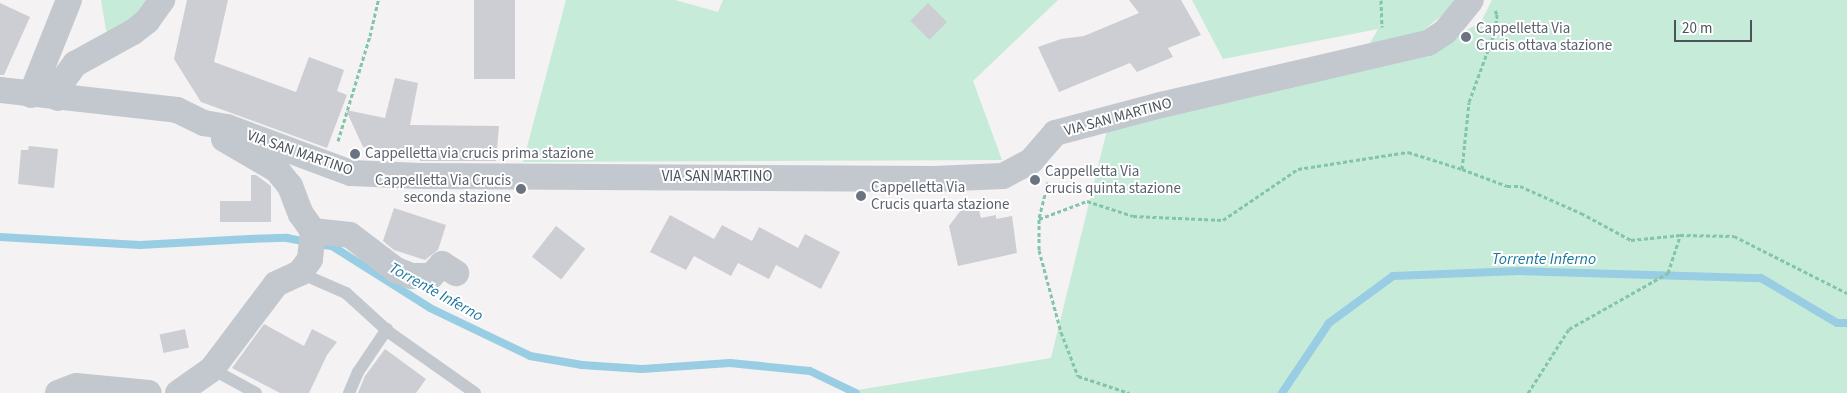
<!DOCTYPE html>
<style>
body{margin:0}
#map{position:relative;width:1847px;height:393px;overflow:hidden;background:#f4f2f2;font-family:"Source Sans 3",sans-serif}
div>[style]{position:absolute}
.green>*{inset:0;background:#c6ebd8}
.stream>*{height:8px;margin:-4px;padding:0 4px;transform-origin:4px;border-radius:4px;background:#99cde3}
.building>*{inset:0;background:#cdced3;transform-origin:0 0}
.path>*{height:3px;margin-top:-1.5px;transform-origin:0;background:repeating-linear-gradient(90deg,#82c5aa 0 4px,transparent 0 6.5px)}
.lane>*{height:12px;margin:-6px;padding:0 6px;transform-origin:6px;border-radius:6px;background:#c2c8ce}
.street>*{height:26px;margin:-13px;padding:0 13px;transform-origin:13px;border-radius:13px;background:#c2c8ce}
.dots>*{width:14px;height:14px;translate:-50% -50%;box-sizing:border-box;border:2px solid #fff;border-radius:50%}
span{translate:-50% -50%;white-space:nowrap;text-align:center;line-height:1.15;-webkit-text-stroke:4px #fff;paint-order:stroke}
.worship-label{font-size:15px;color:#5b616d}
.left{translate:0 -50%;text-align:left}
.right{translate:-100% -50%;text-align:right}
.street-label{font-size:15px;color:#4c535d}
.water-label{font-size:16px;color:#1e789e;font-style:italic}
.scale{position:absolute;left:1674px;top:20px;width:78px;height:22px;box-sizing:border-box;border:2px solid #4c535d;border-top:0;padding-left:6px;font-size:15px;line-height:18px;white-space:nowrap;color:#4c535d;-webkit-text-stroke:4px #fff;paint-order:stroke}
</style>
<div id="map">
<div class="green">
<div style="clip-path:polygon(101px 0,162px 0,115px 42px,106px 30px)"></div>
<div style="clip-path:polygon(566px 0,675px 0,718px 12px,723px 0,1058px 0,973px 81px,1002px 160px,523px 162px)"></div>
<div style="clip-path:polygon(1192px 0,1456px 0,1450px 9px,1421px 32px,1366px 50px,1378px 29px,1223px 59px)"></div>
<div style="clip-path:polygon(1492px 0,1847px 0,1847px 393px,857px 393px,852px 391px,1051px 358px,1107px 130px,1438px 46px,1481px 22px)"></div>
</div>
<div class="stream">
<div style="left:0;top:237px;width:140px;rotate:3.3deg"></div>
<div style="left:140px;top:245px;width:109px;rotate:-3.2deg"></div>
<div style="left:249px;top:239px;width:38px;rotate:-2deg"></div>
<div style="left:287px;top:238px;width:20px;rotate:11deg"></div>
<div style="left:323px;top:245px;width:9px;rotate:6deg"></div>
<div style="left:332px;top:246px;width:116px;rotate:32.3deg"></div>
<div style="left:430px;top:308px;width:111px;rotate:25.6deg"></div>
<div style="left:530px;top:356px;width:53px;rotate:9.8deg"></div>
<div style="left:582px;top:365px;width:60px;rotate:3.8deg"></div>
<div style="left:642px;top:369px;width:88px;rotate:-3.9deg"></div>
<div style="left:730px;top:363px;width:80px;rotate:5.7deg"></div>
<div style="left:810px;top:371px;width:51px;rotate:25.6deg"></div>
<div style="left:1282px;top:393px;width:84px;rotate:-56.1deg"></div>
<div style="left:1329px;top:323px;width:79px;rotate:-36.3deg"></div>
<div style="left:1393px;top:276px;width:126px;rotate:-2.3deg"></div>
<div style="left:1519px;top:271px;width:242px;rotate:1.7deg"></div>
<div style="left:1761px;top:278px;width:88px;rotate:30.6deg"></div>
<div style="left:1837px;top:323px;width:10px"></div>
</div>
<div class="building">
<div style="clip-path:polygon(187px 0,228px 0,214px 62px,296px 92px,309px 57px,344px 70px,337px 91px,347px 95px,327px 148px,201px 102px,174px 59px)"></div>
<div style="left:474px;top:0;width:41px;height:79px"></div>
<div style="clip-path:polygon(1129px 0,1181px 0,1201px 35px,1168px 48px,1173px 57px,1137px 72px,1130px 63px,1059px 92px,1038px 47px,1061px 39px,1084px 36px,1139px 13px)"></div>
<div style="clip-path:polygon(0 3px,30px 17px,4px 75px,0 75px)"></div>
<div style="left:928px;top:3px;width:27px;height:25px;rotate:45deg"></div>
<div style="clip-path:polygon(395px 78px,418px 83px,410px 125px,499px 126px,496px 161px,420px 161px,420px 158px,363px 147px,346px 110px,385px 118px)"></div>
<div style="clip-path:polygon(29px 146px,58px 149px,54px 188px,18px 184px,21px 150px,28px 150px)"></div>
<div style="clip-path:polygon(251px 175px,256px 175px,271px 186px,271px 222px,220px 222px,220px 201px,251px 201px)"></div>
<div style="clip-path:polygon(978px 207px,981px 218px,996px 215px,996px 219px,1012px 216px,1017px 253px,958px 266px,949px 226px,961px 210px)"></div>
<div style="clip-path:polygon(394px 208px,446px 225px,438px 250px,425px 260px,394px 250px,383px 241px)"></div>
<div style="clip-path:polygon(670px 215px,714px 239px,722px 225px,752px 241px,759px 227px,798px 248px,805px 234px,840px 252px,821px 289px,776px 265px,769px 279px,738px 263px,731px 276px,694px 256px,686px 270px,650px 252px)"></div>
<div style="left:556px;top:226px;width:37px;height:39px;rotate:38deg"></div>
<div style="clip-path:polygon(264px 324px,304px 346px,312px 329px,337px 342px,327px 355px,309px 393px,280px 393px,232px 368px)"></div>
<div style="left:185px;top:329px;width:19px;height:26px;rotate:78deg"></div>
<div style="clip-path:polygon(385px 349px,426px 379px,416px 393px,358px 393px,365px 376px)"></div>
</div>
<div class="path">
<div style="left:1381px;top:0;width:27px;rotate:88deg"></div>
<div style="left:338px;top:141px;width:110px;rotate:-73.1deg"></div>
<div style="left:370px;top:36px;width:37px;rotate:-77deg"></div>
<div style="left:1462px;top:169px;width:67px;rotate:-84deg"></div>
<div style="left:1469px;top:102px;width:76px;rotate:-69.9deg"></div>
<div style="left:1495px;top:31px;width:17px;rotate:-83deg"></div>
<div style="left:1497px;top:14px;width:4px;rotate:-117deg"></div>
<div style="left:1048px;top:182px;width:38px;rotate:104deg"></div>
<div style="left:1039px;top:219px;width:31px;rotate:90deg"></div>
<div style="left:1039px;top:250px;width:85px;rotate:75deg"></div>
<div style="left:1061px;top:332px;width:47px;rotate:68.9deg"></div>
<div style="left:1078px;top:376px;width:54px;rotate:18.4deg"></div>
<div style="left:1039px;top:219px;width:51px;rotate:-20.6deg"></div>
<div style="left:1087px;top:201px;width:48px;rotate:18.1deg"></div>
<div style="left:1133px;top:216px;width:90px;rotate:2.5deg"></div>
<div style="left:1223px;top:220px;width:91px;rotate:-34.2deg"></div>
<div style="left:1298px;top:169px;width:111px;rotate:-8.8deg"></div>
<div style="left:1408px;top:152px;width:57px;rotate:17.5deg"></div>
<div style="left:1462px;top:169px;width:48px;rotate:20.7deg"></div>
<div style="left:1507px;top:186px;width:13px"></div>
<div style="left:1520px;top:186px;width:67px;rotate:23.9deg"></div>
<div style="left:1581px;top:213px;width:57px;rotate:28.4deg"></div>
<div style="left:1631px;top:240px;width:49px;rotate:-5.8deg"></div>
<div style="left:1680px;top:235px;width:54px;rotate:1.1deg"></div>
<div style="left:1734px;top:236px;width:127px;rotate:26.8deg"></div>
<div style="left:1528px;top:393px;width:76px;rotate:-57.4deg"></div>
<div style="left:1569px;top:329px;width:114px;rotate:-29.5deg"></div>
<div style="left:1668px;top:273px;width:40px;rotate:-72deg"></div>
</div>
<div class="lane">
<div style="left:300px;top:273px;width:50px;rotate:23.5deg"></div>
<div style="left:346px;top:293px;width:59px;rotate:42.3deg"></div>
<div style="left:390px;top:333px;width:104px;rotate:35.2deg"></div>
<div style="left:212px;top:369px;width:50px;rotate:28.6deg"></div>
<div style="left:349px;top:393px;width:23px;rotate:-67deg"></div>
<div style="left:358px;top:372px;width:52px;rotate:-56deg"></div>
</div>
<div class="street">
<div style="left:0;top:90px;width:178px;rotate:6.4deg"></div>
<div style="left:177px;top:110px;width:30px;rotate:26deg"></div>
<div style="left:204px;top:123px;width:23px;rotate:10deg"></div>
<div style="left:227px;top:127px;width:132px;rotate:20.4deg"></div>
<div style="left:351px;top:173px;width:69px;rotate:2.5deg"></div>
<div style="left:420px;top:176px;width:514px;rotate:0.33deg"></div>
<div style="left:934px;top:179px;width:69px;rotate:-2.5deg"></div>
<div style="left:1003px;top:176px;width:32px;rotate:-28deg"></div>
<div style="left:1031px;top:161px;width:37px;rotate:-49deg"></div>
<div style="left:1055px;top:133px;width:110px;rotate:-14.8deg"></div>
<div style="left:1161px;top:105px;width:274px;rotate:-13.1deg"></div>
<div style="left:1428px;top:43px;width:20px;rotate:-33deg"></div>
<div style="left:1445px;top:32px;width:41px;rotate:-50.9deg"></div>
<div style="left:31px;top:95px;width:102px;rotate:-68.2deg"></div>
<div style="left:58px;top:98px;width:20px;rotate:-72deg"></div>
<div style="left:64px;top:79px;width:19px;rotate:-54deg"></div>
<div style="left:75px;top:64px;width:66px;rotate:-28.9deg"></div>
<div style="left:133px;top:32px;width:18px;rotate:-38deg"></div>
<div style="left:147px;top:21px;width:26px;rotate:-54deg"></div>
<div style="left:224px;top:139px;width:61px;rotate:30.3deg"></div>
<div style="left:277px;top:170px;width:21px;rotate:51deg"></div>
<div style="left:290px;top:186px;width:30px;rotate:69deg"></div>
<div style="left:301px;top:214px;width:21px;rotate:55deg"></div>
<div style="left:313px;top:231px;width:37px;rotate:6deg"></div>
<div style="left:350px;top:235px;width:58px;rotate:37.3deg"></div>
<div style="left:396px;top:270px;width:17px;rotate:21deg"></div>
<div style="left:412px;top:276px;width:19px"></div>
<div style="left:431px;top:276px;width:16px;rotate:-47deg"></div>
<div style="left:442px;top:264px;width:17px;rotate:33deg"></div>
<div style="left:58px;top:393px;width:19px;rotate:-21deg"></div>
<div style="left:76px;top:386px;width:73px;rotate:5.5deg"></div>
<div style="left:178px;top:393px;width:42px;rotate:-35.2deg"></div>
<div style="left:212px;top:369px;width:106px;rotate:-53deg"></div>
<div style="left:276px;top:284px;width:26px;rotate:-25deg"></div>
<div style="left:300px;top:273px;width:17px;rotate:-54deg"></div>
<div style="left:310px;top:259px;width:28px;rotate:-84deg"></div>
</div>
<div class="dots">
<div style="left:1466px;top:37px;background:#6b7280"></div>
<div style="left:355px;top:154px;background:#6b7280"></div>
<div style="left:1035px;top:180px;background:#6b7280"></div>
<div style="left:521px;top:189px;background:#6b7280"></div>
<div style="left:861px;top:196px;background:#6b7280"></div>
</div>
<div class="worship-label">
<span class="left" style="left:1476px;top:37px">Cappelletta Via<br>Crucis ottava stazione</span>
<span class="left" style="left:365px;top:154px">Cappelletta via crucis prima stazione</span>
<span class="left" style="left:1045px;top:180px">Cappelletta Via<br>crucis quinta stazione</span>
<span class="right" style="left:511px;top:189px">Cappelletta Via Crucis<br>seconda stazione</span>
<span class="left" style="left:871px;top:196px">Cappelletta Via<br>Crucis quarta stazione</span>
</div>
<div class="street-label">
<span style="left:1118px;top:117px;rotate:-15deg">VIA SAN MARTINO</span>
<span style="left:300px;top:153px;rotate:19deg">VIA SAN MARTINO</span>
<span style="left:717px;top:177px">VIA SAN MARTINO</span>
</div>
<div class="water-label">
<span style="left:1544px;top:259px">Torrente Inferno</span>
<span style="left:436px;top:292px;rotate:29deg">Torrente Inferno</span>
</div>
<div class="scale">20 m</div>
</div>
